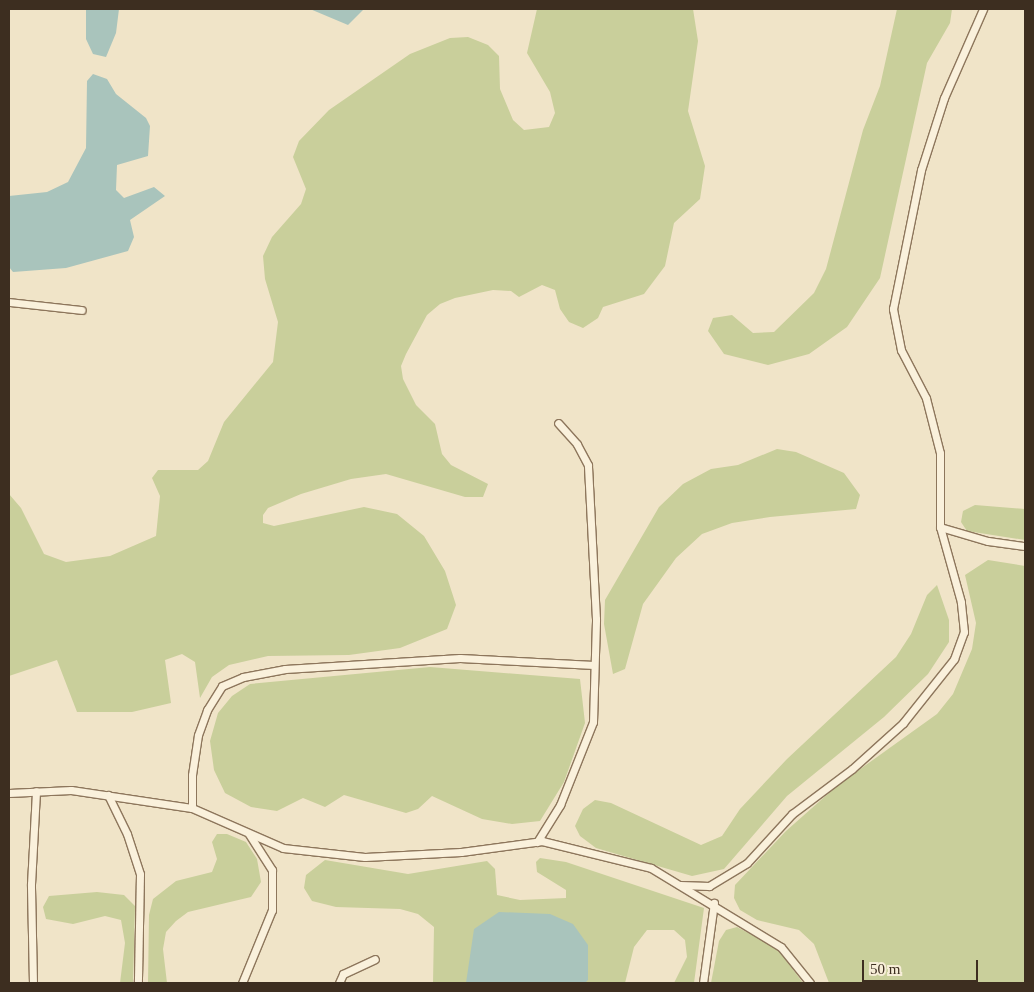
<!DOCTYPE html>
<style>
body{margin:0}
#map{position:relative;width:1034px;height:992px;overflow:hidden;background:#f0e4c8;font-family:"Times New Roman",serif}
div>[style]{position:absolute}
.green>*{inset:0;background:#c9cf9b}
.water>*{inset:0;background:#a9c4bc}
.roads{filter:drop-shadow(1px 0 #8d765c) drop-shadow(-1px 0 #8d765c) drop-shadow(0 1px #8d765c) drop-shadow(0 -1px #8d765c)}
.lane>*{height:7px;margin:-3.5px;padding:0 3.5px;transform-origin:3.5px;border-radius:3.5px;background:#faf1dc}
span{translate:-50% -50%;white-space:nowrap;text-align:center;line-height:1.15;-webkit-text-stroke:4px #f7eed8;paint-order:stroke}
.frame{position:absolute;inset:0;border:10px solid #3d2e20;pointer-events:none}
.scale{position:absolute;left:862px;top:960px;width:116px;height:22px;box-sizing:border-box;border:2px solid #3d2e20;border-top:0;padding-left:6px;font-size:15px;line-height:18px;white-space:nowrap;color:#3d2e20;-webkit-text-stroke:4px #f7eed8;paint-order:stroke}
</style>
<div id="map">
<div class="green">
<div style="clip-path:polygon(537px 9px,693px 9px,698px 41px,688px 111px,705px 166px,700px 199px,674px 223px,665px 266px,644px 294px,603px 307px,598px 318px,583px 328px,569px 322px,560px 309px,555px 290px,542px 285px,519px 297px,511px 291px,493px 290px,455px 298px,440px 304px,427px 315px,406px 354px,401px 366px,403px 379px,416px 405px,435px 424px,442px 454px,451px 465px,488px 484px,483px 497px,465px 497px,386px 474px,351px 479px,301px 494px,268px 508px,263px 515px,263px 523px,274px 526px,364px 507px,397px 514px,424px 536px,445px 571px,456px 605px,447px 629px,400px 648px,349px 655px,268px 656px,229px 665px,212px 677px,200px 698px,195px 662px,182px 654px,165px 660px,171px 703px,132px 712px,77px 712px,57px 660px,9px 676px,9px 494px,21px 508px,44px 554px,66px 562px,110px 556px,156px 536px,160px 496px,152px 478px,158px 470px,198px 470px,208px 461px,224px 422px,273px 362px,278px 322px,265px 279px,263px 256px,272px 237px,301px 204px,306px 189px,293px 157px,299px 141px,329px 110px,410px 54px,450px 38px,468px 37px,488px 45px,499px 56px,500px 89px,513px 120px,524px 130px,549px 127px,555px 113px,550px 92px,527px 53px)"></div>
<div style="clip-path:polygon(897px 9px,952px 9px,950px 23px,927px 63px,880px 278px,847px 327px,809px 354px,768px 365px,724px 354px,708px 331px,713px 318px,732px 315px,753px 333px,774px 332px,814px 293px,826px 269px,863px 130px,880px 86px)"></div>
<div style="clip-path:polygon(777px 449px,796px 452px,844px 473px,860px 495px,856px 509px,770px 517px,732px 523px,702px 534px,676px 558px,643px 604px,625px 669px,613px 674px,604px 624px,605px 600px,659px 507px,683px 484px,711px 469px,738px 465px)"></div>
<div style="clip-path:polygon(975px 505px,1025px 509px,1025px 540px,967px 531px,961px 522px,963px 511px)"></div>
<div style="clip-path:polygon(988px 560px,1025px 566px,1025px 983px,829px 983px,814px 944px,799px 930px,757px 920px,740px 910px,734px 898px,735px 885px,786px 831px,838px 785px,937px 714px,953px 694px,972px 649px,976px 623px,965px 575px)"></div>
<div style="clip-path:polygon(937px 585px,949px 620px,949px 642px,928px 674px,884px 717px,787px 796px,724px 869px,692px 876px,596px 848px,580px 836px,575px 826px,583px 809px,595px 800px,611px 803px,701px 845px,722px 836px,740px 809px,787px 759px,896px 657px,911px 634px,927px 595px)"></div>
<div style="clip-path:polygon(430px 667px,580px 679px,585px 723px,564px 782px,540px 821px,512px 824px,482px 819px,432px 796px,418px 809px,406px 813px,344px 795px,325px 807px,303px 798px,277px 811px,251px 807px,225px 793px,214px 770px,210px 741px,218px 713px,232px 696px,250px 684px)"></div>
<div style="clip-path:polygon(217px 834px,227px 834px,246px 842px,257px 859px,261px 882px,251px 897px,188px 912px,176px 921px,166px 932px,163px 949px,167px 983px,148px 983px,149px 915px,153px 899px,176px 881px,212px 872px,217px 859px,212px 842px)"></div>
<div style="clip-path:polygon(540px 858px,566px 862px,704px 908px,694px 983px,674px 983px,687px 957px,685px 940px,674px 930px,647px 930px,634px 947px,625px 983px,433px 983px,434px 927px,418px 914px,400px 909px,336px 907px,312px 901px,304px 888px,306px 875px,325px 860px,408px 874px,487px 861px,495px 869px,497px 895px,520px 900px,566px 898px,566px 890px,537px 872px,536px 862px)"></div>
<div style="clip-path:polygon(97px 892px,124px 895px,135px 906px,133px 983px,120px 983px,125px 943px,121px 920px,105px 916px,73px 924px,46px 919px,43px 907px,49px 896px)"></div>
<div style="clip-path:polygon(737px 927px,777px 948px,803px 983px,711px 983px,719px 941px,726px 930px)"></div>
</div>
<div class="water">
<div style="clip-path:polygon(86px 9px,119px 9px,116px 33px,106px 57px,93px 54px,86px 39px)"></div>
<div style="clip-path:polygon(310px 9px,364px 9px,348px 25px)"></div>
<div style="clip-path:polygon(93px 74px,107px 79px,116px 94px,146px 118px,150px 126px,148px 156px,117px 165px,116px 190px,124px 198px,154px 187px,165px 196px,130px 220px,134px 237px,128px 251px,66px 268px,13px 272px,9px 267px,9px 196px,47px 192px,68px 182px,86px 148px,87px 81px)"></div>
<div style="clip-path:polygon(499px 912px,550px 914px,573px 924px,588px 945px,588px 980px,585px 983px,466px 983px,474px 929px)"></div>
</div>
<div class="roads">
<div class="lane">
<div style="left:9px;top:302px;width:73px;rotate:6.3deg"></div>
<div style="left:940px;top:527px;width:50px;rotate:16.3deg"></div>
<div style="left:988px;top:541px;width:37px;rotate:8deg"></div>
<div style="left:9px;top:793px;width:62px;rotate:-2.8deg"></div>
<div style="left:71px;top:790px;width:122px;rotate:8.5deg"></div>
<div style="left:192px;top:808px;width:99px;rotate:23.7deg"></div>
<div style="left:283px;top:848px;width:82px;rotate:6.3deg"></div>
<div style="left:365px;top:857px;width:96px;rotate:-3deg"></div>
<div style="left:461px;top:852px;width:82px;rotate:-7.7deg"></div>
<div style="left:542px;top:841px;width:112px;rotate:13.9deg"></div>
<div style="left:651px;top:868px;width:152px;rotate:31.3deg"></div>
<div style="left:781px;top:947px;width:46px;rotate:51.1deg"></div>
<div style="left:108px;top:795px;width:43px;rotate:64deg"></div>
<div style="left:127px;top:834px;width:42px;rotate:72deg"></div>
<div style="left:140px;top:874px;width:109px;rotate:91.1deg"></div>
<div style="left:192px;top:808px;width:33px;rotate:-90deg"></div>
<div style="left:192px;top:775px;width:40px;rotate:-81.5deg"></div>
<div style="left:198px;top:735px;width:27px;rotate:-70deg"></div>
<div style="left:207px;top:710px;width:28px;rotate:-58deg"></div>
<div style="left:222px;top:686px;width:23px;rotate:-23deg"></div>
<div style="left:243px;top:677px;width:43px;rotate:-10.8deg"></div>
<div style="left:285px;top:669px;width:175px;rotate:-3.6deg"></div>
<div style="left:460px;top:658px;width:134px;rotate:3deg"></div>
<div style="left:537px;top:842px;width:44px;rotate:-58.1deg"></div>
<div style="left:560px;top:805px;width:89px;rotate:-68.3deg"></div>
<div style="left:593px;top:722px;width:103px;rotate:-88.3deg"></div>
<div style="left:596px;top:619px;width:154px;rotate:-93deg"></div>
<div style="left:588px;top:465px;width:24px;rotate:-118deg"></div>
<div style="left:577px;top:444px;width:28px;rotate:-132deg"></div>
<div style="left:680px;top:885px;width:29px;rotate:2deg"></div>
<div style="left:709px;top:886px;width:44px;rotate:-31.2deg"></div>
<div style="left:747px;top:863px;width:67px;rotate:-47.4deg"></div>
<div style="left:792px;top:814px;width:75px;rotate:-36.9deg"></div>
<div style="left:852px;top:769px;width:69px;rotate:-42deg"></div>
<div style="left:903px;top:723px;width:82px;rotate:-51.4deg"></div>
<div style="left:954px;top:659px;width:29px;rotate:-70deg"></div>
<div style="left:964px;top:632px;width:30px;rotate:-96deg"></div>
<div style="left:961px;top:602px;width:78px;rotate:-105.6deg"></div>
<div style="left:940px;top:527px;width:74px;rotate:-90deg"></div>
<div style="left:940px;top:453px;width:57px;rotate:-104.3deg"></div>
<div style="left:926px;top:398px;width:54px;rotate:-117.5deg"></div>
<div style="left:901px;top:350px;width:42px;rotate:-101deg"></div>
<div style="left:893px;top:309px;width:142px;rotate:-78.6deg"></div>
<div style="left:921px;top:170px;width:76px;rotate:-72.3deg"></div>
<div style="left:944px;top:98px;width:97px;rotate:-66.3deg"></div>
<div style="left:33px;top:983px;width:99px;rotate:-91.2deg"></div>
<div style="left:31px;top:884px;width:93px;rotate:-86.9deg"></div>
<div style="left:242px;top:983px;width:79px;rotate:-67.7deg"></div>
<div style="left:272px;top:910px;width:40px;rotate:-90deg"></div>
<div style="left:272px;top:870px;width:43px;rotate:-122.6deg"></div>
<div style="left:339px;top:983px;width:10px;rotate:-66deg"></div>
<div style="left:343px;top:974px;width:35px;rotate:-25deg"></div>
<div style="left:703px;top:983px;width:81px;rotate:-82.2deg"></div>
</div>
</div>
<div class="frame"></div>
<div class="scale">50 m</div>
</div>
